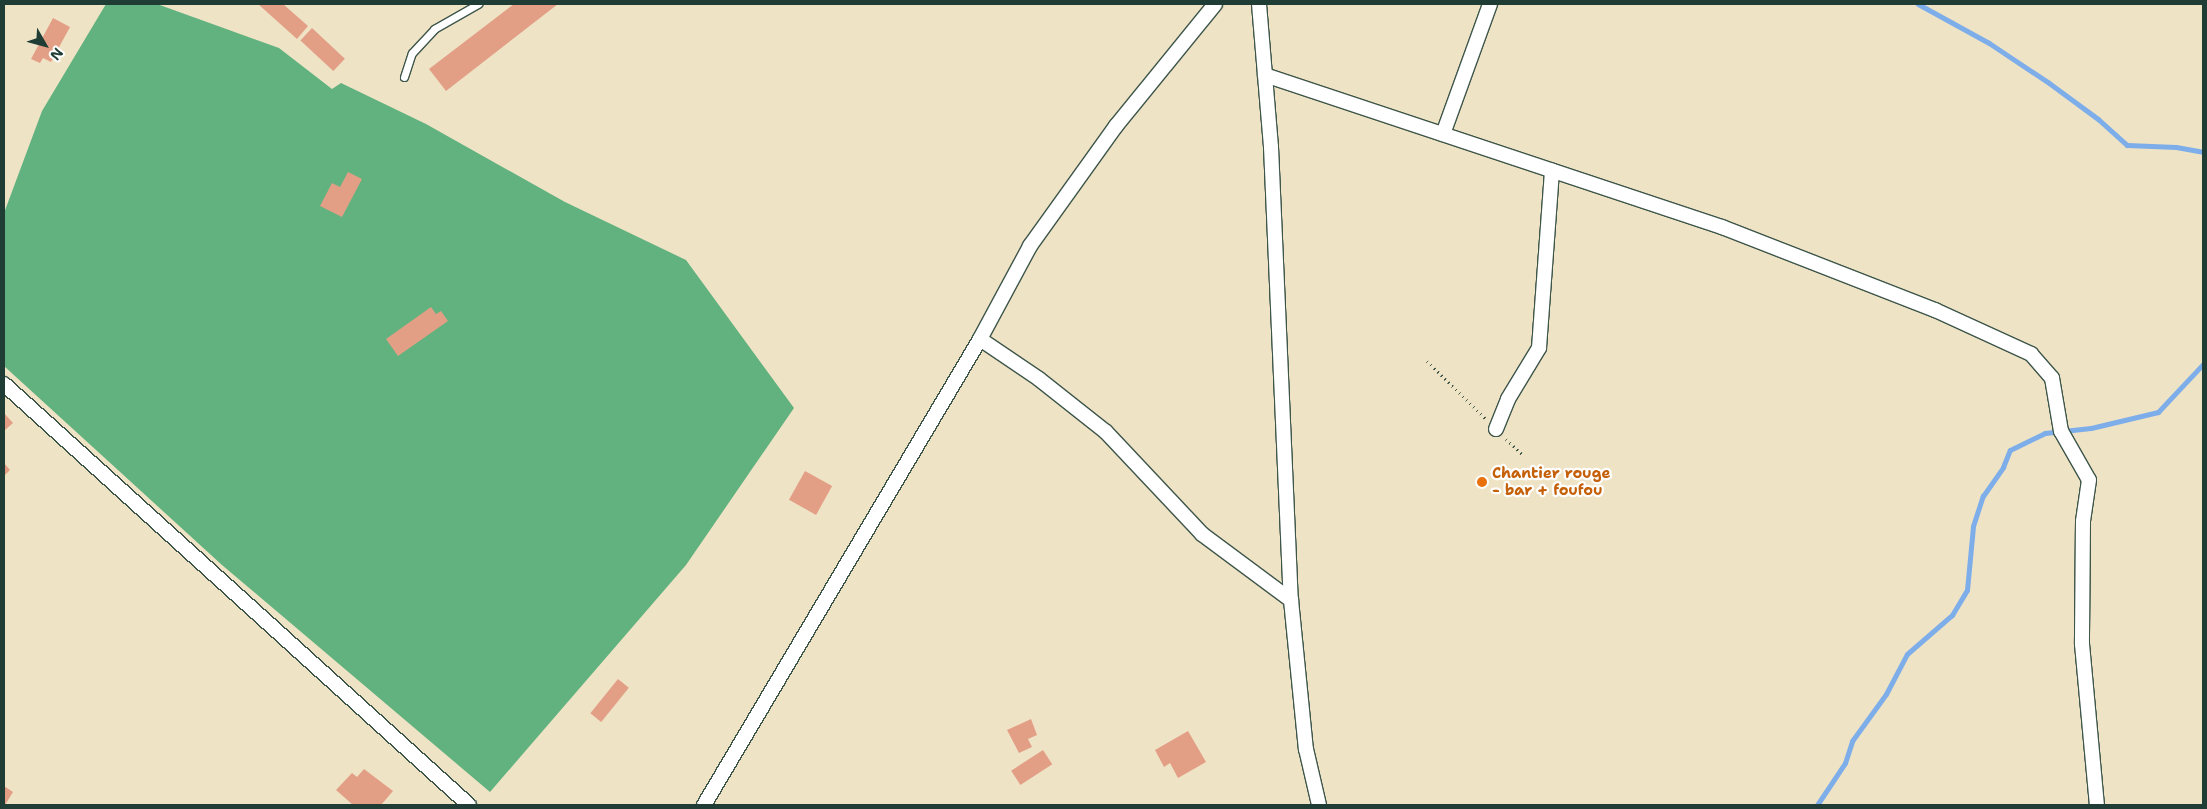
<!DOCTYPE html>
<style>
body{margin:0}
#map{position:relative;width:2207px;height:809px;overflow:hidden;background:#efe3c6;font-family:"Shantell Sans",sans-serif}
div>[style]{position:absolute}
.forest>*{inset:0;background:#61b27f}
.stream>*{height:5px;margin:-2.5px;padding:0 2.5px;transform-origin:2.5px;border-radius:2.5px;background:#7eaee9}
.building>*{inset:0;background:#e29f86;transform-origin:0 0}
.path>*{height:3px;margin-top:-1.5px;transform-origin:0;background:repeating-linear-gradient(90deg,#3e564a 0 1px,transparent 0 5px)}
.roads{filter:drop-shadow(1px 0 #3e564a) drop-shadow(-1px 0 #3e564a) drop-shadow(0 1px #3e564a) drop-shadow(0 -1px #3e564a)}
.service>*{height:7px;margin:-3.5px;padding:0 3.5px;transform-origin:3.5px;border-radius:3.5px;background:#fff}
.minor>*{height:14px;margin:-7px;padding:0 7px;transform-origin:7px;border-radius:7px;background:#fff}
.dots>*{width:14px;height:14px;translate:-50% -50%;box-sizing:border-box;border:2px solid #fff;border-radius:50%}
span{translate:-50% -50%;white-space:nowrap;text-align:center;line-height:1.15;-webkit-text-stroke:4.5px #fff;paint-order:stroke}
.food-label{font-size:15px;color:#c56008;font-weight:700}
.left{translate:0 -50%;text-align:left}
.frame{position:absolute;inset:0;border:5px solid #1f3d34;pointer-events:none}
.north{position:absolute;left:20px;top:20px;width:50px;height:50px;-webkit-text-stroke:4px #fff;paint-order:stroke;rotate:128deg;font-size:14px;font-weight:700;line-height:20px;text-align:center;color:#1f3d34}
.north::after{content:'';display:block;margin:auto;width:18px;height:22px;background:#1f3d34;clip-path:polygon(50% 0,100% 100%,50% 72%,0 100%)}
</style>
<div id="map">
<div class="forest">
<div style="clip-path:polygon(106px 4px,157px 4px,279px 48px,332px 89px,341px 83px,426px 124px,565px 202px,686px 260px,794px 408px,686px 565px,490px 792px,222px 565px,4px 366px,4px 213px,42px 111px)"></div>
</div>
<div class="stream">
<div style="left:1918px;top:4px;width:81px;rotate:28.8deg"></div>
<div style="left:1989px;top:43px;width:72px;rotate:33.7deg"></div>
<div style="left:2049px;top:83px;width:61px;rotate:36.3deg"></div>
<div style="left:2098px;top:119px;width:39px;rotate:42deg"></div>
<div style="left:2127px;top:145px;width:49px;rotate:2.3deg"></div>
<div style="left:2176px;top:147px;width:27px;rotate:10deg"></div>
<div style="left:1817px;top:805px;width:50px;rotate:-56.3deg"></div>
<div style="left:1845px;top:763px;width:23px;rotate:-72deg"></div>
<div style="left:1852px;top:741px;width:58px;rotate:-54.1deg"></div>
<div style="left:1886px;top:694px;width:45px;rotate:-62.3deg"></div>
<div style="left:1907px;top:654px;width:60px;rotate:-40.9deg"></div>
<div style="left:1952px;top:615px;width:29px;rotate:-59deg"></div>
<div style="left:1967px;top:590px;width:64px;rotate:-84.6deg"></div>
<div style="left:1973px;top:526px;width:32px;rotate:-72deg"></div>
<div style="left:1983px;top:496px;width:35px;rotate:-55deg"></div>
<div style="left:2003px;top:467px;width:18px;rotate:-68deg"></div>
<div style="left:2010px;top:450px;width:39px;rotate:-26deg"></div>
<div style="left:2045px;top:433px;width:46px;rotate:-6.2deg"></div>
<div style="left:2091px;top:428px;width:69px;rotate:-13.4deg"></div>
<div style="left:2158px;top:412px;width:66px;rotate:-46.8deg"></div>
</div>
<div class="building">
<div style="clip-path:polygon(258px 4px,283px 4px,308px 26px,297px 39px)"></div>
<div style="clip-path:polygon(514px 4px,558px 4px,446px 91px,429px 69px)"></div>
<div style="clip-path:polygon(53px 18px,70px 27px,51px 62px,43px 58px,40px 63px,31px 59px)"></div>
<div style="left:312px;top:28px;width:45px;height:17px;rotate:43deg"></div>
<div style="clip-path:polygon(348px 172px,362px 179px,342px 217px,320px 206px,332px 183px,340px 187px)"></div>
<div style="clip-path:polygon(431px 307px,436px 314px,441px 311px,448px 321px,398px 356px,386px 339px)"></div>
<div style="clip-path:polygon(4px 413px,13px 423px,4px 431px)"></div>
<div style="clip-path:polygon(4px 463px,10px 470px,4px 476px)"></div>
<div style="left:805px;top:471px;width:31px;height:33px;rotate:29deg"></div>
<div style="left:618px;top:679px;width:14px;height:44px;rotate:39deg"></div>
<div style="clip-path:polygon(1031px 719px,1037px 735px,1028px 739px,1032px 747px,1019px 753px,1007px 730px)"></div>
<div style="clip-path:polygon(1188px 731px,1206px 762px,1178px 778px,1170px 763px,1164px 767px,1155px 750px)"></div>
<div style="left:1043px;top:750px;width:17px;height:38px;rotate:57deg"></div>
<div style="clip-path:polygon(364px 769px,393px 791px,381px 805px,353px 805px,336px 790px,352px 773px,357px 777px)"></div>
<div style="clip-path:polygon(4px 786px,13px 792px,5px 805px,4px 805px)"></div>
</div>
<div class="path">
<div style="left:1427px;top:361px;width:83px;rotate:44.5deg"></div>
<div style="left:1506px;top:439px;width:22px;rotate:43deg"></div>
</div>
<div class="roads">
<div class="service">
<div style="left:404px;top:77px;width:25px;rotate:-72deg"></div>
<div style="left:412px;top:53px;width:33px;rotate:-47deg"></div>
<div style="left:434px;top:29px;width:51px;rotate:-29.6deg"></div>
</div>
<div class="minor">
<div style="left:1259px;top:4px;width:144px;rotate:85.2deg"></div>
<div style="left:1271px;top:147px;width:453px;rotate:87.5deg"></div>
<div style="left:1291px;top:600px;width:150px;rotate:84.3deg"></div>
<div style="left:1306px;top:749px;width:57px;rotate:76.9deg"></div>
<div style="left:1265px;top:75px;width:482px;rotate:18.4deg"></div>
<div style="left:1722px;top:227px;width:229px;rotate:21.3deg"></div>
<div style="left:1935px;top:310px;width:106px;rotate:24.6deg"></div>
<div style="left:2031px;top:354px;width:32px;rotate:49deg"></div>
<div style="left:2052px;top:378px;width:54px;rotate:80.4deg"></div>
<div style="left:2061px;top:431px;width:56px;rotate:60.3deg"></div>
<div style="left:2089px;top:480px;width:41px;rotate:98.3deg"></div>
<div style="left:2083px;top:521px;width:123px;rotate:90.5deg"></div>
<div style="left:2082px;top:644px;width:162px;rotate:84.7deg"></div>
<div style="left:1443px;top:134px;width:138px;rotate:-70.1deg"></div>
<div style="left:980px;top:339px;width:71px;rotate:34.1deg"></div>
<div style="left:1039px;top:379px;width:85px;rotate:38.3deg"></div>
<div style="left:1106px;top:432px;width:140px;rotate:46.7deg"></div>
<div style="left:1202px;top:534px;width:111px;rotate:36.6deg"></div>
<div style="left:4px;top:384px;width:627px;rotate:42.16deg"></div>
<div style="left:1496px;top:429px;width:32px;rotate:-68deg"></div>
<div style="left:1508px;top:399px;width:60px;rotate:-58.7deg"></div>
<div style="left:1539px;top:348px;width:178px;rotate:-85.8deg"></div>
<div style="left:704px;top:805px;width:542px;rotate:-59.36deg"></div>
<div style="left:980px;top:339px;width:106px;rotate:-61.7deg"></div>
<div style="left:1030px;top:246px;width:148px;rotate:-54.4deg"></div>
<div style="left:1116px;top:126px;width:157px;rotate:-50.9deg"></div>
</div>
</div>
<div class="dots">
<div style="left:1482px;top:482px;background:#e8710a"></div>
</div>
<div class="food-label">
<span class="left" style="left:1492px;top:482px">Chantier rouge<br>- bar + foufou</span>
</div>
<div class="frame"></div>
<div class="north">N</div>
</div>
